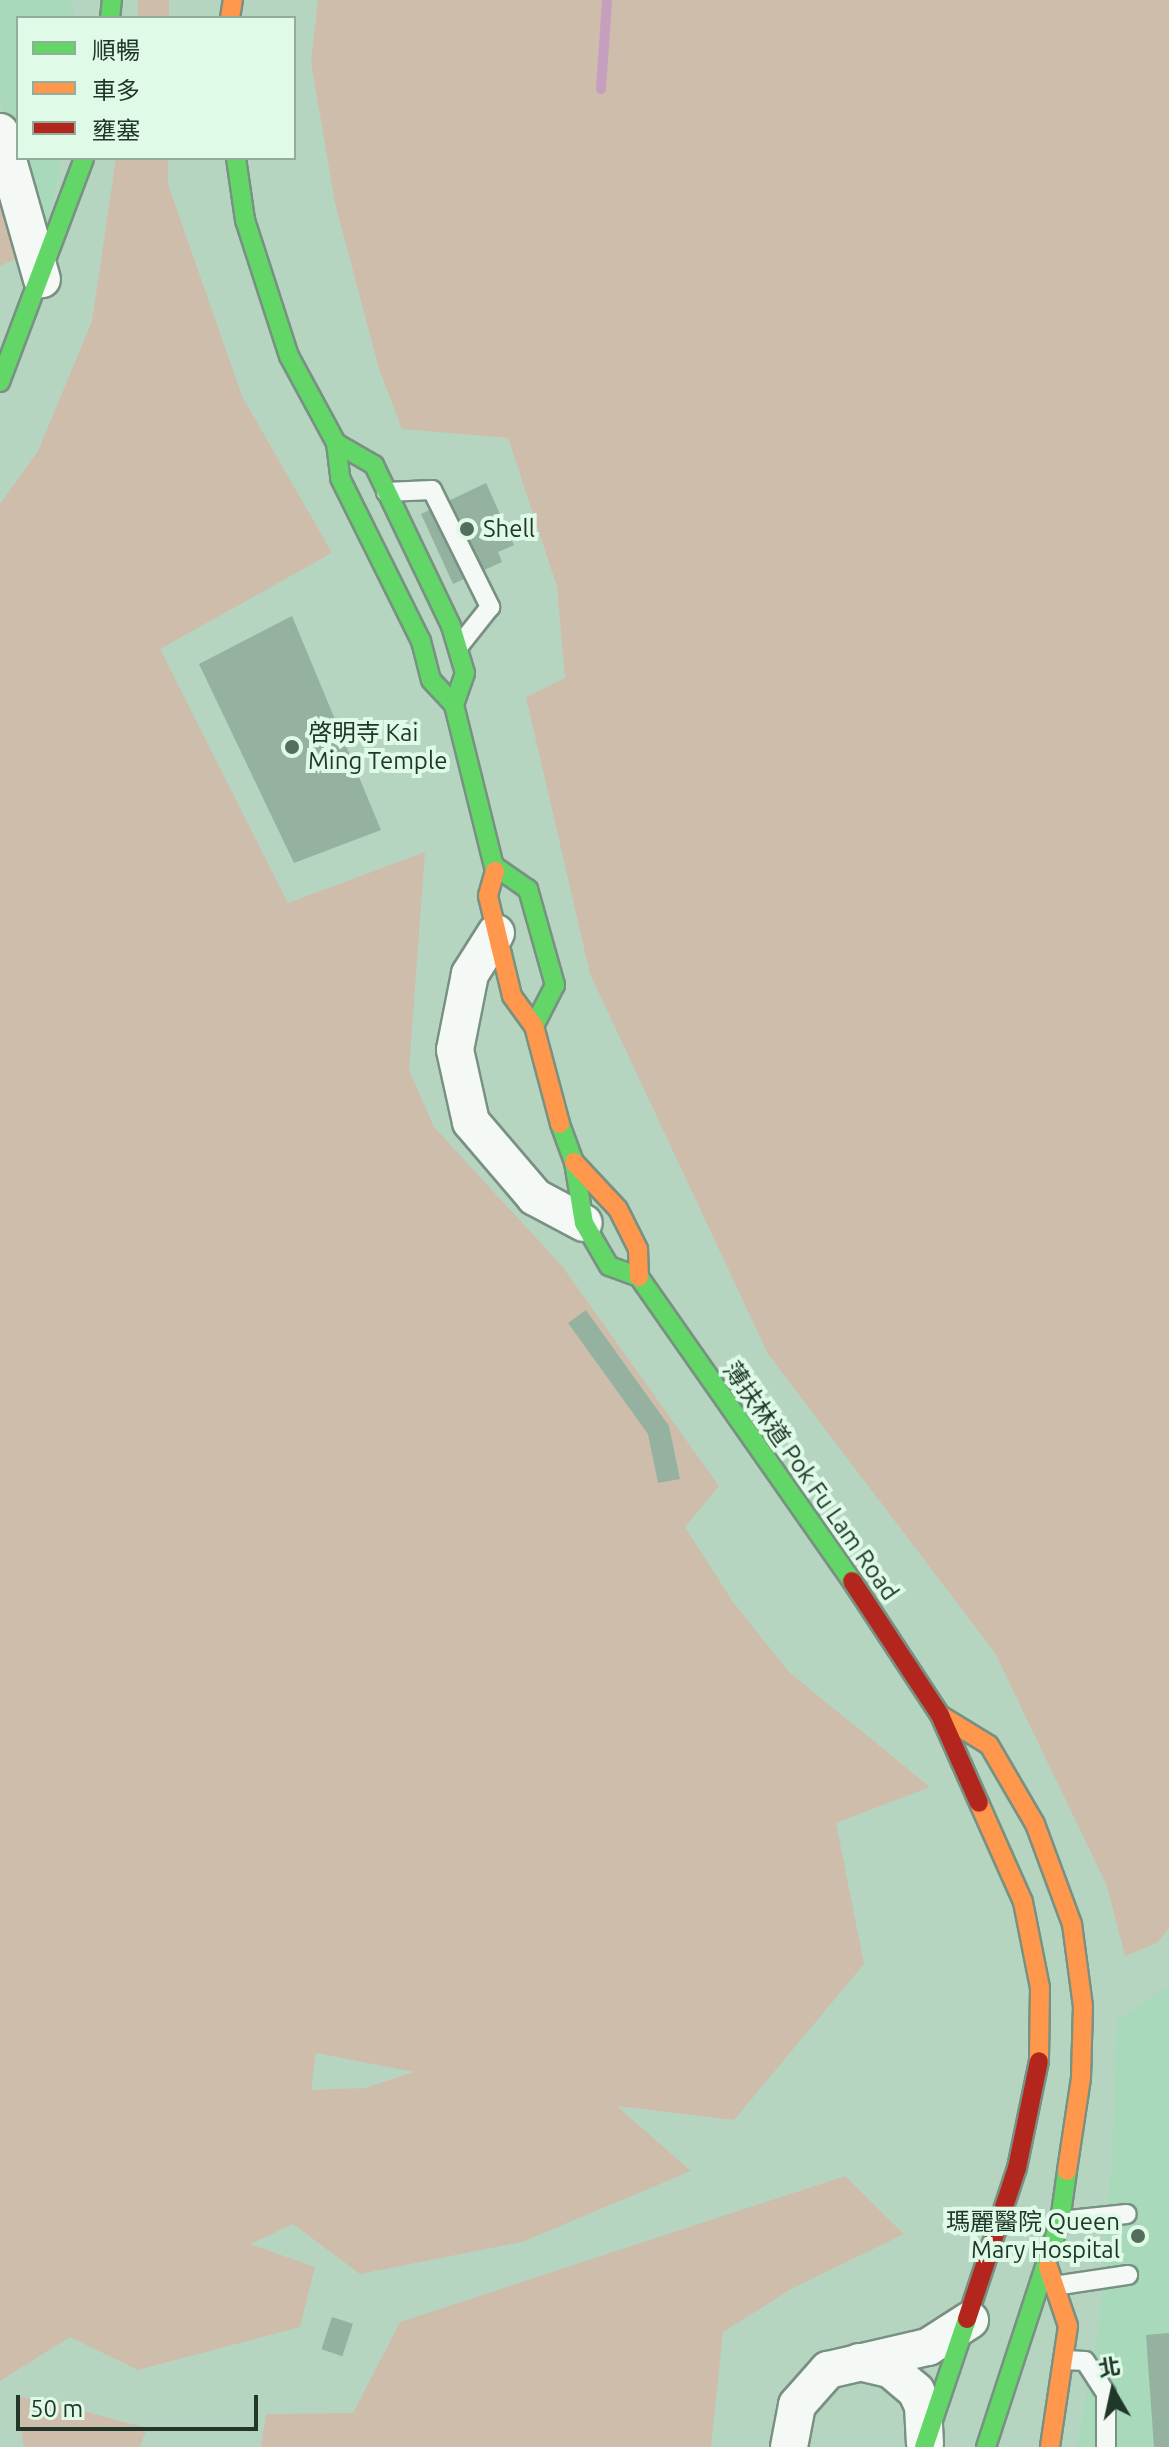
<!DOCTYPE html>
<meta charset="utf-8">
<style>
body{margin:0}
#map{position:relative;width:1169px;height:2447px;overflow:hidden;background:#b6d5c1;font-family:Ubuntu,"Noto Sans TC",sans-serif}
div>[style]{position:absolute}
.built>*{inset:0;background:#a7d9ba}
.green>*{inset:0;background:#cfbdab;transform-origin:0 0}
.stream>*{height:10px;margin:-5px;padding:0 5px;transform-origin:5px;border-radius:5px;background:#c69fbe}
.building>*{inset:0;background:#94b29f;transform-origin:0 0}
.roads{filter:drop-shadow(2px 0 #789182) drop-shadow(-2px 0 #789182) drop-shadow(0 2px #789182) drop-shadow(0 -2px #789182)}
.lane>*{height:18px;margin:-9px;padding:0 9px;transform-origin:9px;border-radius:9px;background:#f4f9f6}
.street>*{height:36px;margin:-18px;padding:0 18px;transform-origin:18px;border-radius:18px;background:#f4f9f6}
.fast>*{height:18px;margin:-9px;padding:0 9px;transform-origin:9px;border-radius:9px;background:#63d668}
.slow>*{height:18px;margin:-9px;padding:0 9px;transform-origin:9px;border-radius:9px;background:#ff974d}
.jam>*{height:18px;margin:-9px;padding:0 9px;transform-origin:9px;border-radius:9px;background:#b3261e}
.dots>*{width:22px;height:22px;translate:-50% -50%;box-sizing:border-box;border:4px solid #dffbe8;border-radius:50%}
span{translate:-50% -50%;white-space:nowrap;text-align:center;line-height:1.15;-webkit-text-stroke:8px #dffbe8;paint-order:stroke}
.poi-label{font-size:24px;color:#203729}
.left{translate:0 -50%;text-align:left}
.right{translate:-100% -50%;text-align:right}
.street-label{font-size:24px;color:#203729}
.legend{position:absolute;left:16px;top:16px;width:280px;height:144px;box-sizing:border-box;background:#dffbe8;border:2px solid #93ad9c;margin:0;padding:10px 14px;list-style:none;font-size:24px;color:#203729}
.legend li{display:flex;align-items:center;gap:16px;height:40px}
.legend b{width:40px;border:2px solid #93ad9c}
.north{position:absolute;left:1073px;top:2351px;width:80px;height:80px;-webkit-text-stroke:6px #dffbe8;paint-order:stroke;rotate:351deg;font-size:22px;font-weight:700;line-height:32px;text-align:center;color:#203729}
.north::after{content:'';display:block;margin:auto;width:28px;height:36px;background:#203729;clip-path:polygon(50% 0,100% 100%,50% 72%,0 100%)}
.scale{position:absolute;left:16px;top:2395px;width:242px;height:36px;box-sizing:border-box;border:4px solid #203729;border-top:0;padding-left:10px;font-size:24px;line-height:28px;white-space:nowrap;color:#203729;-webkit-text-stroke:6px #dffbe8;paint-order:stroke}
</style>
<div id="map">
<div class="built">
<div style="clip-path:polygon(0 0,71px 0,75px 18px,18px 18px,18px 158px,62px 158px,42px 248px,0 99px)"></div>
<div style="clip-path:polygon(1169px 1985px,1169px 2447px,1077px 2447px,1099px 2326px,1113px 2147px,1116px 2021px)"></div>
</div>
<div class="green">
<div style="left:138px;top:0;width:31px;height:18px"></div>
<div style="clip-path:polygon(318px 0,1169px 0,1169px 1928px,1157px 1943px,1125px 1956px,1107px 1886px,995px 1653px,768px 1354px,590px 974px,526px 697px,565px 678px,557px 587px,508px 438px,402px 429px,379px 369px,335px 203px,311px 62px)"></div>
<div style="clip-path:polygon(evenodd,116px 158px,168px 158px,168px 184px,242px 396px,332px 553px,160px 649px,288px 903px,425px 852px,409px 1070px,434px 1127px,562px 1266px,719px 1486px,685px 1527px,733px 1602px,789px 1672px,930px 1787px,836px 1823px,864px 1964px,734px 2120px,617px 2106px,691px 2171px,522px 2242px,360px 2274px,293px 2224px,250px 2244px,315px 2267px,300px 2327px,138px 2370px,70px 2337px,0 2381px,0 504px,38px 451px,92px 321px,116px 158px,316px 2053px,414px 2072px,365px 2088px,311px 2090px,316px 2053px)"></div>
<div style="clip-path:polygon(0 167px,26px 254px,0 266px)"></div>
<div style="clip-path:polygon(845px 2176px,904px 2234px,793px 2288px,723px 2332px,711px 2447px,261px 2447px,266px 2414px,353px 2413px,400px 2322px)"></div>
<div style="clip-path:polygon(16px 2396px,49px 2402px,147px 2428px,140px 2447px,24px 2447px)"></div>
</div>
<div class="stream">
<div style="left:601px;top:89px;width:89px;rotate:-86.1deg"></div>
</div>
<div class="building">
<div style="clip-path:polygon(486px 483px,514px 545px,498px 552px,502px 562px,453px 584px,421px 514px)"></div>
<div style="clip-path:polygon(292px 616px,381px 830px,294px 863px,199px 664px)"></div>
<div style="clip-path:polygon(586px 1310px,669px 1426px,680px 1479px,658px 1483px,648px 1434px,568px 1323px)"></div>
<div style="left:332px;top:2317px;width:22px;height:34px;rotate:18deg"></div>
<div style="clip-path:polygon(1169px 2333px,1169px 2447px,1154px 2447px,1146px 2335px)"></div>
</div>
<div class="roads">
<div class="lane">
<div style="left:386px;top:492px;width:46px;rotate:-2.5deg"></div>
<div style="left:432px;top:490px;width:131px;rotate:63.6deg"></div>
<div style="left:490px;top:607px;width:50px;rotate:128.5deg"></div>
<div style="left:1060px;top:2221px;width:67px;rotate:-6deg"></div>
<div style="left:1054px;top:2286px;width:75px;rotate:-8.5deg"></div>
<div style="left:1065px;top:2360px;width:20px;rotate:3deg"></div>
<div style="left:1085px;top:2361px;width:38px;rotate:57deg"></div>
<div style="left:1106px;top:2393px;width:54px;rotate:90deg"></div>
</div>
<div class="street">
<div style="left:0;top:132px;width:153px;rotate:74.1deg"></div>
<div style="left:496px;top:933px;width:49px;rotate:122.4deg"></div>
<div style="left:470px;top:974px;width:77px;rotate:101.2deg"></div>
<div style="left:455px;top:1050px;width:74px;rotate:77.5deg"></div>
<div style="left:471px;top:1122px;width:99px;rotate:49.5deg"></div>
<div style="left:535px;top:1197px;width:55px;rotate:28deg"></div>
<div style="left:859px;top:2362px;width:32px;rotate:13deg"></div>
<div style="left:890px;top:2369px;width:34px;rotate:40deg"></div>
<div style="left:916px;top:2391px;width:17px;rotate:65deg"></div>
<div style="left:923px;top:2406px;width:38px;rotate:87deg"></div>
<div style="left:789px;top:2447px;width:43px;rotate:-79.2deg"></div>
<div style="left:797px;top:2405px;width:47px;rotate:-48.5deg"></div>
<div style="left:828px;top:2370px;width:103px;rotate:-13deg"></div>
<div style="left:928px;top:2347px;width:50px;rotate:-32.7deg"></div>
</div>
<div class="fast">
<div style="left:110px;top:18px;width:18px;rotate:-84deg"></div>
<div style="left:236px;top:158px;width:63px;rotate:81.7deg"></div>
<div style="left:245px;top:220px;width:143px;rotate:72.1deg"></div>
<div style="left:289px;top:356px;width:99px;rotate:61.6deg"></div>
<div style="left:336px;top:443px;width:35px;rotate:83deg"></div>
<div style="left:340px;top:478px;width:182px;rotate:63.6deg"></div>
<div style="left:421px;top:641px;width:40px;rotate:75.6deg"></div>
<div style="left:431px;top:680px;width:34px;rotate:47deg"></div>
<div style="left:454px;top:705px;width:171px;rotate:76.1deg"></div>
<div style="left:0;top:382px;width:239px;rotate:-69.4deg"></div>
<div style="left:336px;top:443px;width:44px;rotate:30.1deg"></div>
<div style="left:374px;top:465px;width:178px;rotate:64.4deg"></div>
<div style="left:451px;top:626px;width:49px;rotate:73.4deg"></div>
<div style="left:465px;top:673px;width:34px;rotate:109deg"></div>
<div style="left:496px;top:867px;width:39px;rotate:35deg"></div>
<div style="left:528px;top:889px;width:100px;rotate:74.3deg"></div>
<div style="left:555px;top:985px;width:46px;rotate:117.1deg"></div>
<div style="left:560px;top:1124px;width:40px;rotate:69.8deg"></div>
<div style="left:574px;top:1162px;width:62px;rotate:80.7deg"></div>
<div style="left:584px;top:1223px;width:50px;rotate:59.8deg"></div>
<div style="left:609px;top:1266px;width:32px;rotate:20deg"></div>
<div style="left:639px;top:1277px;width:371px;rotate:55deg"></div>
<div style="left:924px;top:2447px;width:135px;rotate:-71.4deg"></div>
<div style="left:986px;top:2447px;width:238px;rotate:-71.9deg"></div>
<div style="left:1060px;top:2221px;width:50px;rotate:-82deg"></div>
</div>
<div class="slow">
<div style="left:230px;top:18px;width:18px;rotate:-81deg"></div>
<div style="left:495px;top:871px;width:26px;rotate:106deg"></div>
<div style="left:488px;top:896px;width:103px;rotate:76.5deg"></div>
<div style="left:512px;top:996px;width:37px;rotate:54deg"></div>
<div style="left:534px;top:1026px;width:101px;rotate:75.1deg"></div>
<div style="left:574px;top:1162px;width:64px;rotate:46.9deg"></div>
<div style="left:618px;top:1209px;width:45px;rotate:63.4deg"></div>
<div style="left:638px;top:1249px;width:28px;rotate:88deg"></div>
<div style="left:940px;top:1715px;width:57px;rotate:31.5deg"></div>
<div style="left:989px;top:1745px;width:91px;rotate:59.8deg"></div>
<div style="left:1035px;top:1824px;width:107px;rotate:69.7deg"></div>
<div style="left:1072px;top:1924px;width:83px;rotate:82.4deg"></div>
<div style="left:1083px;top:2006px;width:72px;rotate:91.6deg"></div>
<div style="left:1081px;top:2078px;width:94px;rotate:98.6deg"></div>
<div style="left:979px;top:1803px;width:108px;rotate:66deg"></div>
<div style="left:1023px;top:1902px;width:88px;rotate:78.8deg"></div>
<div style="left:1040px;top:1988px;width:73px;rotate:90.8deg"></div>
<div style="left:1048px;top:2267px;width:62px;rotate:71.3deg"></div>
<div style="left:1068px;top:2326px;width:122px;rotate:98.5deg"></div>
</div>
<div class="jam">
<div style="left:852px;top:1581px;width:160px;rotate:56.7deg"></div>
<div style="left:940px;top:1715px;width:96px;rotate:66.1deg"></div>
<div style="left:967px;top:2319px;width:159px;rotate:-71.7deg"></div>
<div style="left:1017px;top:2168px;width:109px;rotate:-78.4deg"></div>
</div>
</div>
<div class="dots">
<div style="left:467px;top:529px;background:#546e5e"></div>
<div style="left:292px;top:747px;background:#546e5e"></div>
<div style="left:1138px;top:2236px;background:#546e5e"></div>
</div>
<div class="poi-label">
<span class="left" style="left:483px;top:529px">Shell</span>
<span class="left" style="left:308px;top:747px">啓明寺 Kai<br>Ming Temple</span>
<span class="right" style="left:1120px;top:2236px">瑪麗醫院 Queen<br>Mary Hospital</span>
</div>
<div class="street-label">
<span style="left:811px;top:1481px;rotate:55deg">薄扶林道 Pok Fu Lam Road</span>
</div>
<ul class="legend">
<li><b style="height:10px;background:#63d668"></b>順暢</li>
<li><b style="height:10px;background:#ff974d"></b>車多</li>
<li><b style="height:10px;background:#b3261e"></b>壅塞</li>
</ul>
<div class="north">北</div>
<div class="scale">50 m</div>
</div>
